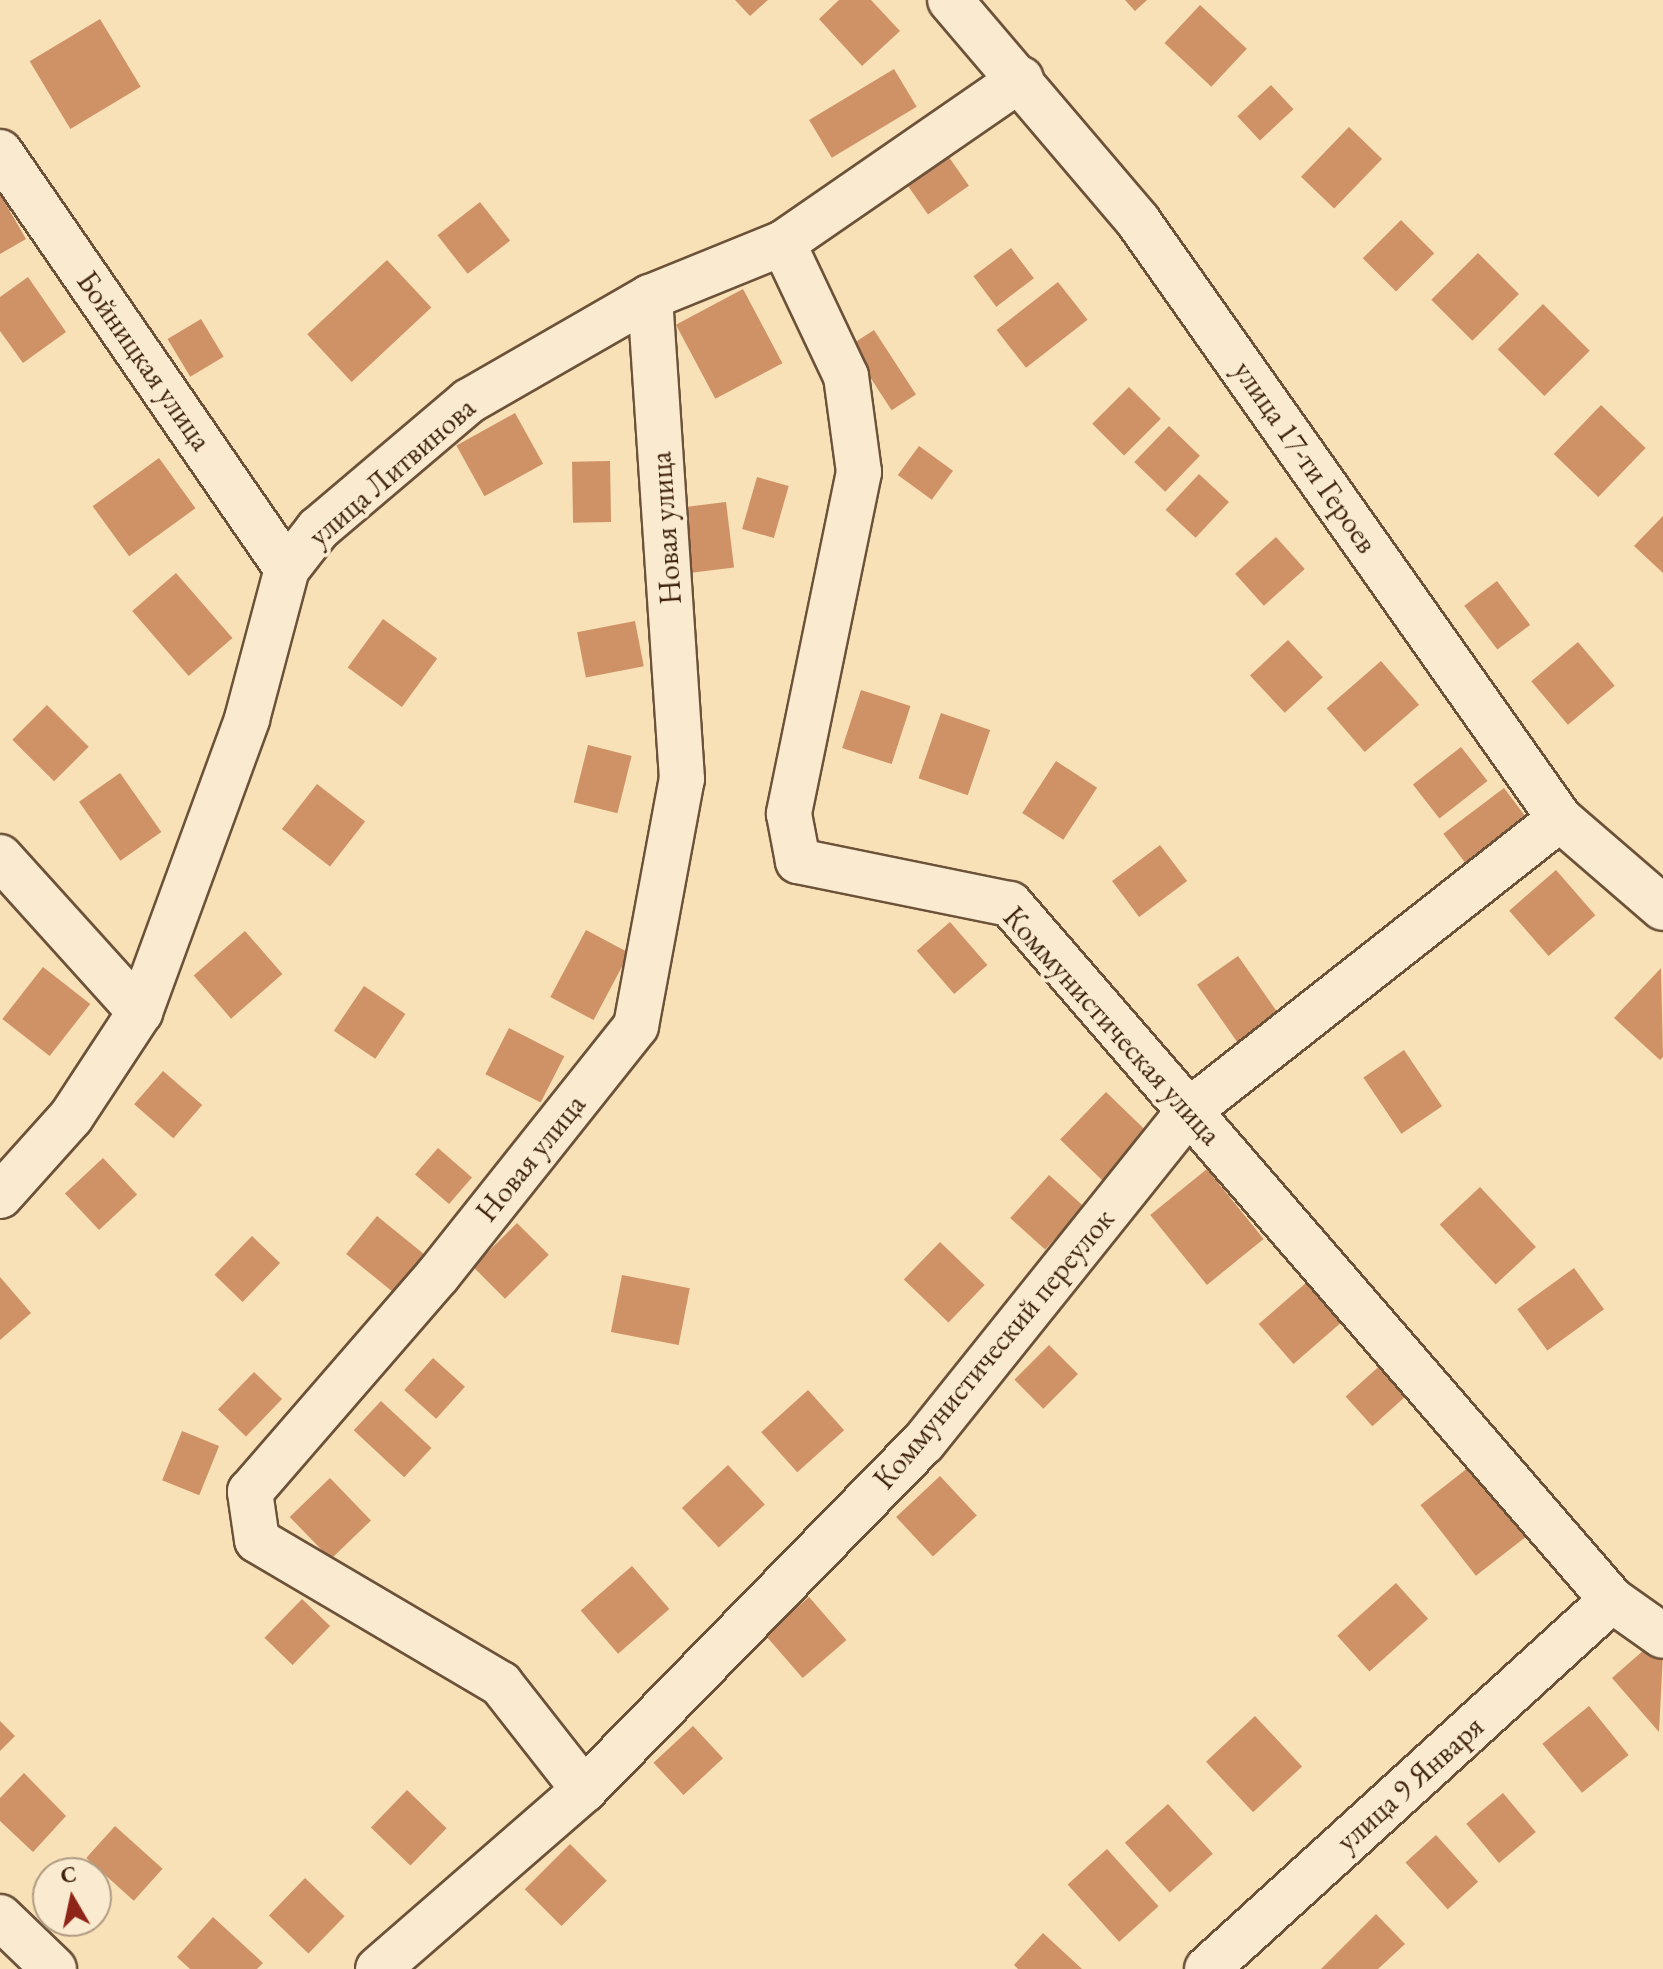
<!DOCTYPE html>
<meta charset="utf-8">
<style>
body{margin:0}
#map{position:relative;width:1663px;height:1969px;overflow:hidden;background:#f8e0b7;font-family:"EB Garamond",serif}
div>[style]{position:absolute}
.building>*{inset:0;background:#cf9266;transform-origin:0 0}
.roads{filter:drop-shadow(2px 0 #6c5239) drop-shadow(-2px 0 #6c5239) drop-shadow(0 2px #6c5239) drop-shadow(0 -2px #6c5239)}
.minor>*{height:44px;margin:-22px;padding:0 22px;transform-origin:22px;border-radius:22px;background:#faebd0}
.secondary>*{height:44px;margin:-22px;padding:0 22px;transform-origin:22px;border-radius:22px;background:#faebd0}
span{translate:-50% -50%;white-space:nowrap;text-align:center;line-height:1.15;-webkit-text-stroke:8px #faebd0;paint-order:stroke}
.street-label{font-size:30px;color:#3e220f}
.north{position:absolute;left:32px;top:1857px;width:80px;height:80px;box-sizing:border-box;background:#faebd0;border:2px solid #af9b83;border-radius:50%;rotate:351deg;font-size:22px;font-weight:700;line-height:32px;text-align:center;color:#3e220f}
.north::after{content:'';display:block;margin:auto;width:28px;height:36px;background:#8f2418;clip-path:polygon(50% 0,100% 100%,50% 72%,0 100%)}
</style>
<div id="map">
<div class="building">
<div style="clip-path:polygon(735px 0,768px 0,750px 16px)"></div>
<div style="clip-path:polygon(839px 0,871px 0,900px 31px,862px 66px,819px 19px)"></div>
<div style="clip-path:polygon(1125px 0,1147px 0,1135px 11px)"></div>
<div style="left:1200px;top:5px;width:64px;height:52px;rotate:43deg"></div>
<div style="left:100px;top:19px;width:79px;height:82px;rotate:59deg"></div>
<div style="left:894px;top:69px;width:44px;height:99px;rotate:59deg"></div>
<div style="left:1271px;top:85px;width:33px;height:46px;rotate:47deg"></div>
<div style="left:1349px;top:127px;width:46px;height:69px;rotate:44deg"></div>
<div style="left:946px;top:153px;width:40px;height:50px;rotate:55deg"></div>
<div style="clip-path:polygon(0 194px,26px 239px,0 254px)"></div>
<div style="left:480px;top:202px;width:49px;height:54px;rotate:52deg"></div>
<div style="left:1401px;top:220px;width:47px;height:54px;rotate:45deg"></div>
<div style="left:1011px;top:248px;width:38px;height:47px;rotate:53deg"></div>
<div style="left:1478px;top:253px;width:58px;height:66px;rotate:45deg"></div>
<div style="left:387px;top:260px;width:65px;height:109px;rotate:47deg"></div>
<div style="clip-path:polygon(28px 277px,66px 332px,23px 363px,0 331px,0 297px)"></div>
<div style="left:1058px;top:282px;width:48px;height:78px;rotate:52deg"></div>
<div style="left:743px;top:289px;width:84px;height:76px;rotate:62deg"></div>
<div style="left:1543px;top:304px;width:66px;height:64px;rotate:45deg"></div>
<div style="left:201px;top:319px;width:44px;height:39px;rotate:59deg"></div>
<div style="left:874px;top:330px;width:77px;height:29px;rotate:57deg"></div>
<div style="left:1129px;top:387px;width:45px;height:52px;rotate:45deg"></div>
<div style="left:1601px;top:405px;width:62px;height:68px;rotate:44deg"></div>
<div style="left:515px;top:413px;width:58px;height:67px;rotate:61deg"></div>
<div style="left:1169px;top:426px;width:43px;height:50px;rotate:44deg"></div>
<div style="left:919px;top:446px;width:42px;height:36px;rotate:36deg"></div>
<div style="left:159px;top:458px;width:62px;height:82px;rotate:54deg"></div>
<div style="left:610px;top:461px;width:61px;height:38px;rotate:89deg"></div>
<div style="left:1199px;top:474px;width:41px;height:49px;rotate:43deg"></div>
<div style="left:757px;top:477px;width:33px;height:54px;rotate:16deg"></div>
<div style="left:726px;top:502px;width:66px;height:45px;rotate:83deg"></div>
<div style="clip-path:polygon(1663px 516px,1663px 573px,1634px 546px)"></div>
<div style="left:1276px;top:537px;width:43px;height:55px;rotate:48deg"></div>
<div style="left:176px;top:573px;width:86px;height:58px;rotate:49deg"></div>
<div style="left:1497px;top:581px;width:55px;height:41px;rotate:53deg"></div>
<div style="left:383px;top:619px;width:67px;height:60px;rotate:36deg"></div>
<div style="left:635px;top:621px;width:46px;height:59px;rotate:79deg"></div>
<div style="left:1288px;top:640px;width:51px;height:52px;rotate:47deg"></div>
<div style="left:1578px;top:642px;width:57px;height:61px;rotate:50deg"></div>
<div style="left:1381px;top:661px;width:58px;height:72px;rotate:49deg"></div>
<div style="left:861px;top:690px;width:52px;height:61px;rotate:18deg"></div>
<div style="left:47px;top:705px;width:59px;height:49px;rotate:45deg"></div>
<div style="left:941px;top:713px;width:52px;height:69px;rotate:19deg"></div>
<div style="left:588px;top:745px;width:45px;height:59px;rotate:14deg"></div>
<div style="left:1461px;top:747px;width:43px;height:61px;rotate:52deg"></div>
<div style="left:1056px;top:761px;width:49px;height:62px;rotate:33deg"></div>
<div style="left:120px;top:773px;width:72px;height:50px;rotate:55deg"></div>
<div style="left:317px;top:784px;width:61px;height:57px;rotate:38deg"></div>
<div style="left:1504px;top:788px;width:48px;height:76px;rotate:53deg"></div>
<div style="left:1160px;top:845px;width:45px;height:60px;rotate:53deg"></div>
<div style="left:1556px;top:870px;width:60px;height:62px;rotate:49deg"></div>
<div style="left:950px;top:922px;width:57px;height:44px;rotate:49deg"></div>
<div style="left:586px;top:930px;width:49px;height:76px;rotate:28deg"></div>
<div style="left:245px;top:931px;width:57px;height:68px;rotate:49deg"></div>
<div style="left:1238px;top:956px;width:78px;height:50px;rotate:55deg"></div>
<div style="left:43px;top:967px;width:60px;height:66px;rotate:38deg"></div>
<div style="clip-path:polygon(1661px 968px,1663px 1057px,1660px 1060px,1614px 1018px)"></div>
<div style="left:364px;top:986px;width:50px;height:54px;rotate:34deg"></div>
<div style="left:509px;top:1028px;width:62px;height:52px;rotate:27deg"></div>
<div style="left:1404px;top:1050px;width:68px;height:49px;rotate:56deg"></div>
<div style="left:163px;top:1071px;width:52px;height:44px;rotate:41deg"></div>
<div style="left:1106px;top:1092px;width:60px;height:66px;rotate:44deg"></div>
<div style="left:438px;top:1148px;width:45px;height:35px;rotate:41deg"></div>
<div style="left:103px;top:1158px;width:50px;height:52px;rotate:47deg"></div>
<div style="left:1207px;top:1169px;width:90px;height:73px;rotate:51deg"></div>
<div style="left:1049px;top:1175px;width:47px;height:58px;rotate:42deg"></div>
<div style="left:1480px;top:1187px;width:82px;height:55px;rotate:47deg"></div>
<div style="left:377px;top:1216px;width:63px;height:49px;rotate:39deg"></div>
<div style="left:517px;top:1223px;width:45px;height:62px;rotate:45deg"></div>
<div style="left:252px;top:1236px;width:39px;height:54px;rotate:44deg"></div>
<div style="left:940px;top:1242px;width:62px;height:52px;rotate:44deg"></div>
<div style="left:1574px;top:1268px;width:51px;height:70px;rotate:54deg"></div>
<div style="left:622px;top:1275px;width:69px;height:58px;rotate:11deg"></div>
<div style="clip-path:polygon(0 1277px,31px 1313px,0 1340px)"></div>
<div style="left:1307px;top:1282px;width:53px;height:64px;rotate:49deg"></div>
<div style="left:1049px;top:1345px;width:41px;height:49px;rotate:45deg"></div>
<div style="left:433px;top:1358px;width:43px;height:43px;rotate:42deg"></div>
<div style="left:1385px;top:1361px;width:40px;height:53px;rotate:48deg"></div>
<div style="left:254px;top:1372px;width:39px;height:52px;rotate:44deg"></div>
<div style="left:808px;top:1390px;width:54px;height:63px;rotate:48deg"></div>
<div style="left:381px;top:1401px;width:69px;height:40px;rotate:43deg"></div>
<div style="left:182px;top:1431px;width:40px;height:53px;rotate:22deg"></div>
<div style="left:1478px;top:1460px;width:90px;height:73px;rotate:52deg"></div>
<div style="left:728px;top:1465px;width:54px;height:63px;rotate:47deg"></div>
<div style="left:940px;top:1476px;width:54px;height:60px;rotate:47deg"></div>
<div style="left:330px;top:1478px;width:59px;height:56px;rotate:46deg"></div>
<div style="left:632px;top:1566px;width:57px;height:68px;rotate:49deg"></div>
<div style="left:1396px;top:1583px;width:48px;height:79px;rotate:48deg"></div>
<div style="left:809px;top:1597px;width:57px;height:58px;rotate:49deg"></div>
<div style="left:302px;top:1599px;width:39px;height:54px;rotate:44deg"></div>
<div style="clip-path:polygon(1653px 1642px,1663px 1653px,1659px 1732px,1612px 1678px)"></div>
<div style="left:1589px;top:1706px;width:63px;height:60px;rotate:51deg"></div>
<div style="left:1255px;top:1716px;width:69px;height:67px;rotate:47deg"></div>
<div style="clip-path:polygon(0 1721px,15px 1736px,0 1751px)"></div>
<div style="left:693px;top:1726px;width:44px;height:54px;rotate:47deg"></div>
<div style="clip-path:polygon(24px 1773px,66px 1816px,33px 1852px,0 1821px,0 1798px)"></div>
<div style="left:407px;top:1790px;width:55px;height:52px;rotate:44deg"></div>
<div style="left:1503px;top:1793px;width:51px;height:48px;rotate:50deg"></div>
<div style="left:1168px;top:1804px;width:67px;height:58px;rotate:48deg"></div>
<div style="left:115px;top:1826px;width:64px;height:43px;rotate:42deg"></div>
<div style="left:1436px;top:1835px;width:63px;height:41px;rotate:48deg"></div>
<div style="left:570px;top:1844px;width:52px;height:64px;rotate:45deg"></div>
<div style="left:1107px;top:1849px;width:77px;height:53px;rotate:48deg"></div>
<div style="left:305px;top:1878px;width:55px;height:52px;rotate:44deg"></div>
<div style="clip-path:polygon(1376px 1914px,1405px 1944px,1378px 1969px,1321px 1969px)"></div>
<div style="clip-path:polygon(213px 1917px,263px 1963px,257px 1969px,190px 1969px,177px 1957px)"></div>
<div style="clip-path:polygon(1043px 1933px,1082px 1969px,1018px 1969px,1014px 1965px)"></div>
</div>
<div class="roads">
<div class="minor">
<div style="left:950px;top:0;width:290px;rotate:49.6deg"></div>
<div style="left:1138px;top:221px;width:732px;rotate:54.79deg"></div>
<div style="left:1560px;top:819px;width:136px;rotate:40.8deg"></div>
<div style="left:0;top:152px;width:506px;rotate:55.46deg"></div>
<div style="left:783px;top:243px;width:147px;rotate:64.7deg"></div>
<div style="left:846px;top:376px;width:97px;rotate:82.3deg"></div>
<div style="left:859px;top:472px;width:349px;rotate:101.6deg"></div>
<div style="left:789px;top:814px;width:48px;rotate:79.2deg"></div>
<div style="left:798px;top:861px;width:216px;rotate:11.5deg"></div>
<div style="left:1010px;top:904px;width:920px;rotate:49.14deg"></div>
<div style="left:1612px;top:1600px;width:62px;rotate:35.2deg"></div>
<div style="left:0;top:857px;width:209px;rotate:47.9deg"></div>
<div style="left:0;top:1196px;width:106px;rotate:-48.1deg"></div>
<div style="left:71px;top:1117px;width:126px;rotate:-56.7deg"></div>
<div style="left:140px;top:1012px;width:312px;rotate:-69.9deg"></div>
<div style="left:247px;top:719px;width:155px;rotate:-75.1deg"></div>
<div style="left:287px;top:569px;width:51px;rotate:-52.2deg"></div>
<div style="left:318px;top:529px;width:198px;rotate:-40.3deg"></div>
<div style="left:469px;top:401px;width:209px;rotate:-29.9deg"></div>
<div style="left:650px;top:297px;width:144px;rotate:-22.1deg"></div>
<div style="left:783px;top:243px;width:289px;rotate:-34.6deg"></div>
<div style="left:584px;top:1790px;width:135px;rotate:-128.1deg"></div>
<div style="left:501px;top:1684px;width:283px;rotate:-149.5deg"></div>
<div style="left:257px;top:1540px;width:49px;rotate:-98.3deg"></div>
<div style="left:250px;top:1492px;width:287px;rotate:-49.1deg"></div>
<div style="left:438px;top:1275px;width:318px;rotate:-51.5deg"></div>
<div style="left:636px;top:1026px;width:251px;rotate:-79.5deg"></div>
<div style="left:682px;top:779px;width:483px;rotate:-93.8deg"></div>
<div style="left:378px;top:1969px;width:273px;rotate:-41deg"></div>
<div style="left:584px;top:1790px;width:485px;rotate:-45.7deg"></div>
<div style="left:923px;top:1443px;width:427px;rotate:-51.3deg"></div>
<div style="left:1190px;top:1110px;width:471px;rotate:-38.2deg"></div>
<div style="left:1207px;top:1969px;width:548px;rotate:-42.34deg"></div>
</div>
<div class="secondary">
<div style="left:0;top:1917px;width:75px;rotate:43.9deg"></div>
</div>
</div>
<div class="street-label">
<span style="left:144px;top:361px;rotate:55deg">Бойницкая улица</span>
<span style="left:1305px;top:457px;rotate:55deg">улица 17-ти Героев</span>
<span style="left:392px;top:472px;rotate:-41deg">улица Литвинова</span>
<span style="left:666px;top:528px;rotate:-94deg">Новая улица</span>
<span style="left:1112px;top:1026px;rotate:48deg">Коммунистическая улица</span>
<span style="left:531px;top:1158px;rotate:-51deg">Новая улица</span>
<span style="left:994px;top:1349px;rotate:-50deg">Коммунистический переулок</span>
<span style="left:1410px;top:1784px;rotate:-42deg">улица 9 Января</span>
</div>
<div class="north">С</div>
</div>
